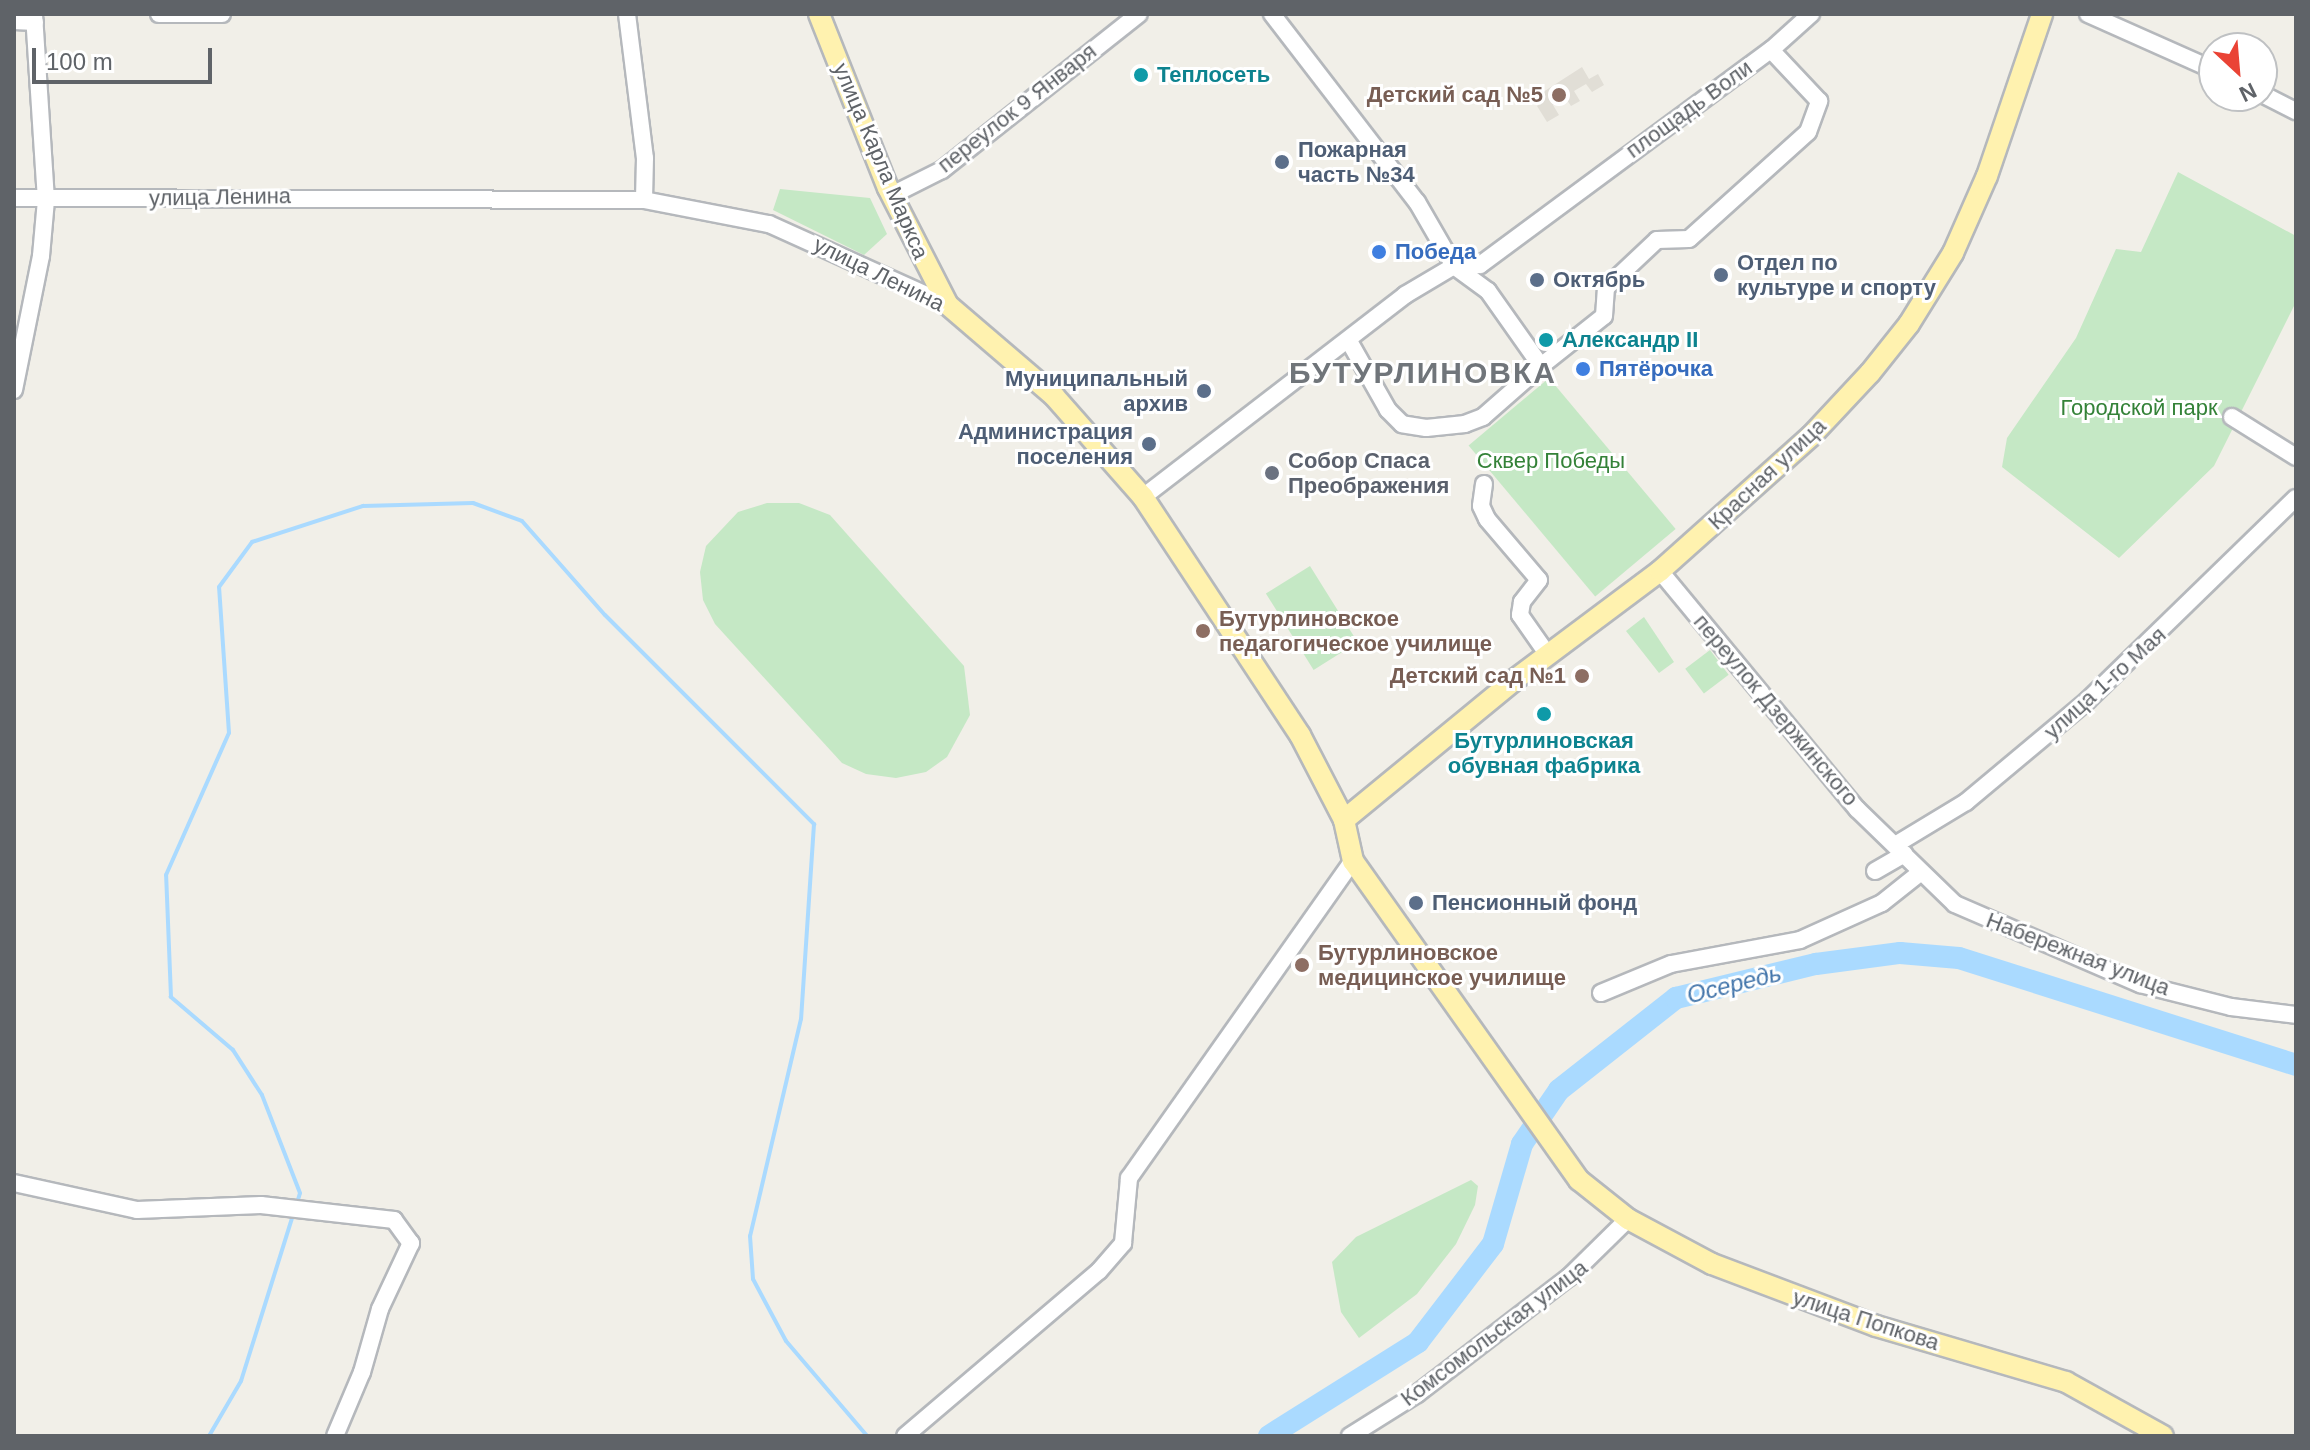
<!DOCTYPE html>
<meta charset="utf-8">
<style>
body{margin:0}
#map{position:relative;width:2310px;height:1450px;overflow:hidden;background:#f1efe8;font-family:Helvetica,sans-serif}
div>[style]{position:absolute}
.education>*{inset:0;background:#e1ded6}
.green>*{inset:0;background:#c5e8c5;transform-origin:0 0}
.stream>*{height:4px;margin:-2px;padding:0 2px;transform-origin:2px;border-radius:2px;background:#aadaff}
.river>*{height:22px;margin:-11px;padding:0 11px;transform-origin:11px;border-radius:11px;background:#aadaff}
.roads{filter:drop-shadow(2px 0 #b5b8bc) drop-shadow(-2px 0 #b5b8bc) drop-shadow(0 2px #b5b8bc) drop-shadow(0 -2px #b5b8bc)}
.minor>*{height:16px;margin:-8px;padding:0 8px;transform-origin:8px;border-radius:8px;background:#fff}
.major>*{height:20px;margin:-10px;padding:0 10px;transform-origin:10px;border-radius:10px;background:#fff2af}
.dots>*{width:22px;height:22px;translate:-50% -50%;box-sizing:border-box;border:4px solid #fff;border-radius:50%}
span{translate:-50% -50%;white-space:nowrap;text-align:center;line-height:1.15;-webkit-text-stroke:6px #fff;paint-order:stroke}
.culture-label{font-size:22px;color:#0d838f;font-weight:700}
.left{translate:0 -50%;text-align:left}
.education-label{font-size:22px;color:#785e54;font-weight:700}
.right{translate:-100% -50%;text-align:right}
.street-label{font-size:22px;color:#5f6368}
.service-label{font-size:22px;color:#4e5e75;font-weight:700}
.shop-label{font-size:22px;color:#366cbe;font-weight:700}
.park-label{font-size:22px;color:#348238}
.worship-label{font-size:22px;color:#5b616d;font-weight:700}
.water-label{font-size:24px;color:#4174aa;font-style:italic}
.district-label{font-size:30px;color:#70757a;font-weight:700;letter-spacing:2px}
.frame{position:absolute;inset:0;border:16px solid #5f6368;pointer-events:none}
.north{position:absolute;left:2198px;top:32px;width:80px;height:80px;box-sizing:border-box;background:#fff;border:2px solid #bfc1c3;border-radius:50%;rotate:154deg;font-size:22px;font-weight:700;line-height:32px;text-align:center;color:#5f6368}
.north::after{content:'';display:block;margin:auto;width:28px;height:36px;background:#ea4335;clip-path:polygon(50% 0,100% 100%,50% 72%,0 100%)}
.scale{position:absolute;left:32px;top:48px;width:180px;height:36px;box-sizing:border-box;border:4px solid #5f6368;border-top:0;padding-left:10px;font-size:24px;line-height:28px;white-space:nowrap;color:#5f6368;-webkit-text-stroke:6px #fff;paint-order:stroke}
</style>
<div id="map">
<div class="education">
<div style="clip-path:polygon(1582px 67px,1589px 79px,1598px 74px,1604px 85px,1592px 92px,1586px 84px,1574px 91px,1580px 101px,1571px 106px,1565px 97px,1553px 105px,1559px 115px,1547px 122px,1537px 106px,1544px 101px,1540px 94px)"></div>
</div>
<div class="green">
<div style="clip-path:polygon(2178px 172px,2296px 236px,2296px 302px,2214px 466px,2119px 558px,2002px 467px,2007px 438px,2076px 338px,2116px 249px,2141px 252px)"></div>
<div style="clip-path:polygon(780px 189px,870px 198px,887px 234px,864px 255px,773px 210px)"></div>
<div style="left:1549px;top:378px;width:197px;height:105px;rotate:50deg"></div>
<div style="clip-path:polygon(767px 503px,799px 503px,830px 515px,964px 666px,970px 715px,947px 757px,926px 772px,896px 778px,866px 774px,842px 763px,715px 624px,703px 600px,700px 572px,706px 546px,738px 512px)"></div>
<div style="left:1310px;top:566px;width:90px;height:52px;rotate:58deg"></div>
<div style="clip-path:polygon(1644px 617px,1674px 662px,1659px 673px,1626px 631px)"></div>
<div style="left:1710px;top:650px;width:31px;height:31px;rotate:53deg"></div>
<div style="clip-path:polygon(1471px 1180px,1478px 1186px,1475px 1205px,1456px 1244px,1417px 1294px,1359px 1338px,1341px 1312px,1332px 1262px,1356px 1237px)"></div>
</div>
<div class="stream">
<div style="left:297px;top:1203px;width:10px;rotate:-73deg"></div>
<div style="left:300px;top:1193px;width:105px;rotate:-111.2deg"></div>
<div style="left:262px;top:1095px;width:54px;rotate:-122.8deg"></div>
<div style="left:233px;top:1050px;width:82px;rotate:-139.5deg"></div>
<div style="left:171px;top:997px;width:122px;rotate:-92.3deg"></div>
<div style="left:166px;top:875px;width:155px;rotate:-66.1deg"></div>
<div style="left:229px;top:733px;width:146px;rotate:-93.9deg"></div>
<div style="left:219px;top:587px;width:56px;rotate:-53.7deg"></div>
<div style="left:252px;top:542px;width:117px;rotate:-18deg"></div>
<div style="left:363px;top:506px;width:110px;rotate:-1.6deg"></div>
<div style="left:473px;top:503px;width:52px;rotate:20.2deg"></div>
<div style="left:522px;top:521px;width:125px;rotate:48.6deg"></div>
<div style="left:605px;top:615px;width:296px;rotate:45deg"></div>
<div style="left:814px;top:824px;width:195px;rotate:93.8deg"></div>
<div style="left:801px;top:1019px;width:223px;rotate:103.2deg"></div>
<div style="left:750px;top:1236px;width:43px;rotate:86deg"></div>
<div style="left:753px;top:1279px;width:70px;rotate:62deg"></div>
<div style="left:786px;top:1341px;width:125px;rotate:49.5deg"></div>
<div style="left:209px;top:1436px;width:64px;rotate:-59.8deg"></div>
<div style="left:241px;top:1381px;width:174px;rotate:-72.6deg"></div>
</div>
<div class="river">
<div style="left:1269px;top:1436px;width:176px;rotate:-32.2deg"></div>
<div style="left:1418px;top:1342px;width:123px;rotate:-52.6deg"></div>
<div style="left:1493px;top:1244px;width:104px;rotate:-73.8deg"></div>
<div style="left:1522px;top:1144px;width:65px;rotate:-55.6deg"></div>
<div style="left:1559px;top:1090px;width:149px;rotate:-38.2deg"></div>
<div style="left:1676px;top:998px;width:144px;rotate:-13.7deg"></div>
<div style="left:1816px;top:964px;width:85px;rotate:-7.5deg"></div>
<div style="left:1900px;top:953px;width:59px;rotate:4.8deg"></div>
<div style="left:1959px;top:958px;width:354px;rotate:17.6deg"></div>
</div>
<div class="roads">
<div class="minor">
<div style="left:159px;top:14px;width:63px"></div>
<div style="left:627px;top:14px;width:145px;rotate:82.9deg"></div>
<div style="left:645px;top:158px;width:42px;rotate:91.4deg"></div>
<div style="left:1272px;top:14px;width:237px;rotate:52.4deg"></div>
<div style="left:1417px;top:202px;width:74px;rotate:60deg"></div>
<div style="left:1454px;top:266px;width:42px;rotate:36.3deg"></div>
<div style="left:1488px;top:291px;width:92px;rotate:54.8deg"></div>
<div style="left:1541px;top:366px;width:77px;rotate:138.7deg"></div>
<div style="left:1483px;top:417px;width:19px;rotate:159deg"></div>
<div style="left:1465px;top:424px;width:39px;rotate:174deg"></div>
<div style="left:1426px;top:428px;width:24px;rotate:-171deg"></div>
<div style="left:1402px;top:424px;width:20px;rotate:-135deg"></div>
<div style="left:1388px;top:410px;width:79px;rotate:-119.5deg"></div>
<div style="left:2088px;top:14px;width:138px;rotate:24deg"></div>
<div style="left:14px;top:21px;width:21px;rotate:3deg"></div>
<div style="left:2262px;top:94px;width:38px;rotate:27deg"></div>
<div style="left:892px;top:195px;width:56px;rotate:-26.6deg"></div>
<div style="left:942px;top:170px;width:251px;rotate:-38.4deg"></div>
<div style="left:14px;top:198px;width:630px;rotate:0.18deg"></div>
<div style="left:644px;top:200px;width:127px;rotate:10.9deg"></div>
<div style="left:769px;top:224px;width:196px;rotate:24.3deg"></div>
<div style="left:1541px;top:366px;width:80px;rotate:-38.4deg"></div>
<div style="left:1604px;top:316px;width:28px;rotate:-86deg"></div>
<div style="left:1606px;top:288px;width:70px;rotate:-43.3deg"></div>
<div style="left:1657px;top:240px;width:32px;rotate:-2deg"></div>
<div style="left:1689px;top:239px;width:160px;rotate:-42deg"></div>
<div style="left:1808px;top:132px;width:33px;rotate:-70deg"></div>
<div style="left:1819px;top:101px;width:70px;rotate:-133.3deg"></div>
<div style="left:14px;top:390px;width:137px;rotate:-78.6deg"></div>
<div style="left:41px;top:256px;width:56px;rotate:-84.9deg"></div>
<div style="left:46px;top:200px;width:186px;rotate:-93.7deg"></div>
<div style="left:2232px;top:417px;width:75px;rotate:32deg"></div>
<div style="left:1484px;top:484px;width:22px;rotate:98deg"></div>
<div style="left:1481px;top:506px;width:14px;rotate:65deg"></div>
<div style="left:1487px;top:519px;width:80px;rotate:49.6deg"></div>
<div style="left:1539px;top:580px;width:28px;rotate:128deg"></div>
<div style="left:1522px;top:602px;width:13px;rotate:99deg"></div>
<div style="left:1520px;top:615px;width:49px;rotate:55deg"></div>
<div style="left:1143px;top:497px;width:331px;rotate:-37.6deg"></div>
<div style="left:1405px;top:295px;width:57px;rotate:-30.6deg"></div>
<div style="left:1454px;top:266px;width:26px;rotate:-2deg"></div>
<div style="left:1480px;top:265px;width:362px;rotate:-36.5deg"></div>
<div style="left:1771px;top:50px;width:54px;rotate:-42deg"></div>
<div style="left:1660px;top:571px;width:309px;rotate:50.4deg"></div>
<div style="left:1857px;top:809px;width:136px;rotate:44.1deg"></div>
<div style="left:1955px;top:904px;width:202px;rotate:23.4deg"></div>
<div style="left:2140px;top:984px;width:94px;rotate:14.2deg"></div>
<div style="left:2231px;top:1007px;width:65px;rotate:7deg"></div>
<div style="left:1895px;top:845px;width:83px;rotate:-31.2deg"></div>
<div style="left:1966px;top:802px;width:158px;rotate:-39.9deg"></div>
<div style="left:2087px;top:701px;width:291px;rotate:-44.2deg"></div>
<div style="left:1875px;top:871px;width:34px;rotate:-30deg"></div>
<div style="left:1601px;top:993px;width:76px;rotate:-22.5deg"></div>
<div style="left:1671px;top:964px;width:131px;rotate:-10.5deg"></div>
<div style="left:1800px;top:940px;width:90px;rotate:-24.3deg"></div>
<div style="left:1882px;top:903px;width:50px;rotate:-38.5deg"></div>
<div style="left:14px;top:1183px;width:126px;rotate:12.4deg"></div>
<div style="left:137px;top:1210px;width:124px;rotate:-2.3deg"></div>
<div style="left:261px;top:1205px;width:134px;rotate:6.4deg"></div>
<div style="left:394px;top:1220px;width:29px;rotate:54deg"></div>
<div style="left:411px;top:1243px;width:73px;rotate:115.2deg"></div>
<div style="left:380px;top:1309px;width:66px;rotate:105.9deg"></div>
<div style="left:362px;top:1372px;width:69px;rotate:112.9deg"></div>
<div style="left:905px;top:1436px;width:255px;rotate:-40.4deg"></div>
<div style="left:1099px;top:1271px;width:37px;rotate:-49deg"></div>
<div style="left:1123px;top:1243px;width:65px;rotate:-84.7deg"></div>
<div style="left:1129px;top:1178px;width:388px;rotate:-54.8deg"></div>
<div style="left:1350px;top:1436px;width:79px;rotate:-32.1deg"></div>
<div style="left:1417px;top:1394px;width:192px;rotate:-37.6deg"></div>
<div style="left:1569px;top:1277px;width:83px;rotate:-44.5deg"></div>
</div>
<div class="major">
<div style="left:819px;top:14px;width:187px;rotate:68.4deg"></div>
<div style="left:888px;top:188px;width:131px;rotate:62.9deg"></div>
<div style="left:948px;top:305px;width:140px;rotate:40.6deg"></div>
<div style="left:1054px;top:396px;width:135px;rotate:48.6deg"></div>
<div style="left:1143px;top:497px;width:285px;rotate:56.6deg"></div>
<div style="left:1300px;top:735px;width:96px;rotate:62.6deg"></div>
<div style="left:1344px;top:820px;width:42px;rotate:77.6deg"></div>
<div style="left:1353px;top:861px;width:391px;rotate:54.7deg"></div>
<div style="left:1579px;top:1180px;width:63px;rotate:38.5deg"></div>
<div style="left:1628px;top:1219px;width:95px;rotate:28.2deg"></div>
<div style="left:1712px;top:1264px;width:175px;rotate:20.7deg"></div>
<div style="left:1876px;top:1326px;width:198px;rotate:16.4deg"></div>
<div style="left:2066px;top:1382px;width:111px;rotate:29.1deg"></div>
<div style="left:1344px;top:820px;width:219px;rotate:-39.4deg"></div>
<div style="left:1513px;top:681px;width:184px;rotate:-36.8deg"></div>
<div style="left:1660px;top:571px;width:203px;rotate:-41.8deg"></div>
<div style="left:1811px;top:436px;width:86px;rotate:-46.9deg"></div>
<div style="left:1870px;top:373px;width:63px;rotate:-51.5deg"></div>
<div style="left:1909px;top:324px;width:84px;rotate:-58.2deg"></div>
<div style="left:1953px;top:253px;width:84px;rotate:-66.2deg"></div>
<div style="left:1987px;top:176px;width:171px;rotate:-71.2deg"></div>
</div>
</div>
<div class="dots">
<div style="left:1141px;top:75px;background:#0f9aa8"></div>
<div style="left:1559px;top:95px;background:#8d6e63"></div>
<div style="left:1282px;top:162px;background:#5c6f8a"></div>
<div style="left:1379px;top:252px;background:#3f7fe0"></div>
<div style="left:1721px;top:275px;background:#5c6f8a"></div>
<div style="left:1537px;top:280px;background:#5c6f8a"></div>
<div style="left:1546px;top:340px;background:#0f9aa8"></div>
<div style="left:1583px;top:369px;background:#3f7fe0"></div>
<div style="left:1204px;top:391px;background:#5c6f8a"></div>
<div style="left:1149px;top:444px;background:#5c6f8a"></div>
<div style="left:1272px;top:473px;background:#6b7280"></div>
<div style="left:1203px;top:631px;background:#8d6e63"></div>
<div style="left:1582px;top:676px;background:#8d6e63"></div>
<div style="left:1544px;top:714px;background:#0f9aa8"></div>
<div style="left:1416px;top:903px;background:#5c6f8a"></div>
<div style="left:1302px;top:965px;background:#8d6e63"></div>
</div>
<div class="culture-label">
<span class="left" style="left:1157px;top:75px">Теплосеть</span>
<span class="left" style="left:1562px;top:340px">Александр II</span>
<span style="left:1544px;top:753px">Бутурлиновская<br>обувная фабрика</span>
</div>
<div class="education-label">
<span class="right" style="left:1543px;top:95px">Детский сад №5</span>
<span class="left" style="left:1219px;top:631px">Бутурлиновское<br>педагогическое училище</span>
<span class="right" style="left:1566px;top:676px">Детский сад №1</span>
<span class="left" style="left:1318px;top:965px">Бутурлиновское<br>медицинское училище</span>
</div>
<div class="street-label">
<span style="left:1017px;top:108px;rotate:-38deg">переулок 9 Января</span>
<span style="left:1689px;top:109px;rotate:-36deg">площадь Воли</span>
<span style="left:881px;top:161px;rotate:67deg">улица Карла Маркса</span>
<span style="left:220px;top:197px;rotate:-1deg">улица Ленина</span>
<span style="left:879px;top:274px;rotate:26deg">улица Ленина</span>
<span style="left:1767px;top:474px;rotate:-43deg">Красная улица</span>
<span style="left:2105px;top:683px;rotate:-42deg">улица 1-го Мая</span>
<span style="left:1776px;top:710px;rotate:50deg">переулок Дзержинского</span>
<span style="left:2078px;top:954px;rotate:21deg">Набережная улица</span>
<span style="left:1866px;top:1320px;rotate:18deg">улица Попкова</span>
<span style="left:1494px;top:1333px;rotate:-37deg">Комсомольская улица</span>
</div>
<div class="service-label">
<span class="left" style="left:1298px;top:162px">Пожарная<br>часть №34</span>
<span class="left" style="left:1737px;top:275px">Отдел по<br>культуре и спорту</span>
<span class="left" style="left:1553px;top:280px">Октябрь</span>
<span class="right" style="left:1188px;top:391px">Муниципальный<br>архив</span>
<span class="right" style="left:1133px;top:444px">Администрация<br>поселения</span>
<span class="left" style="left:1432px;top:903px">Пенсионный фонд</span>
</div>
<div class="shop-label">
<span class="left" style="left:1395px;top:252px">Победа</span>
<span class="left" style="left:1599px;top:369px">Пятёрочка</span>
</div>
<div class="park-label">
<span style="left:2139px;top:408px">Городской парк</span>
<span style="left:1551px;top:461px">Сквер Победы</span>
</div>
<div class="worship-label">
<span class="left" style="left:1288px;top:473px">Собор Спаса<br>Преображения</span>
</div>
<div class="water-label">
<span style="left:1734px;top:984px;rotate:-14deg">Осередь</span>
</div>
<div class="district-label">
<span style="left:1423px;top:373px">БУТУРЛИНОВКА</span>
</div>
<div class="frame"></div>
<div class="north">N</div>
<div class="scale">100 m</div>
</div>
